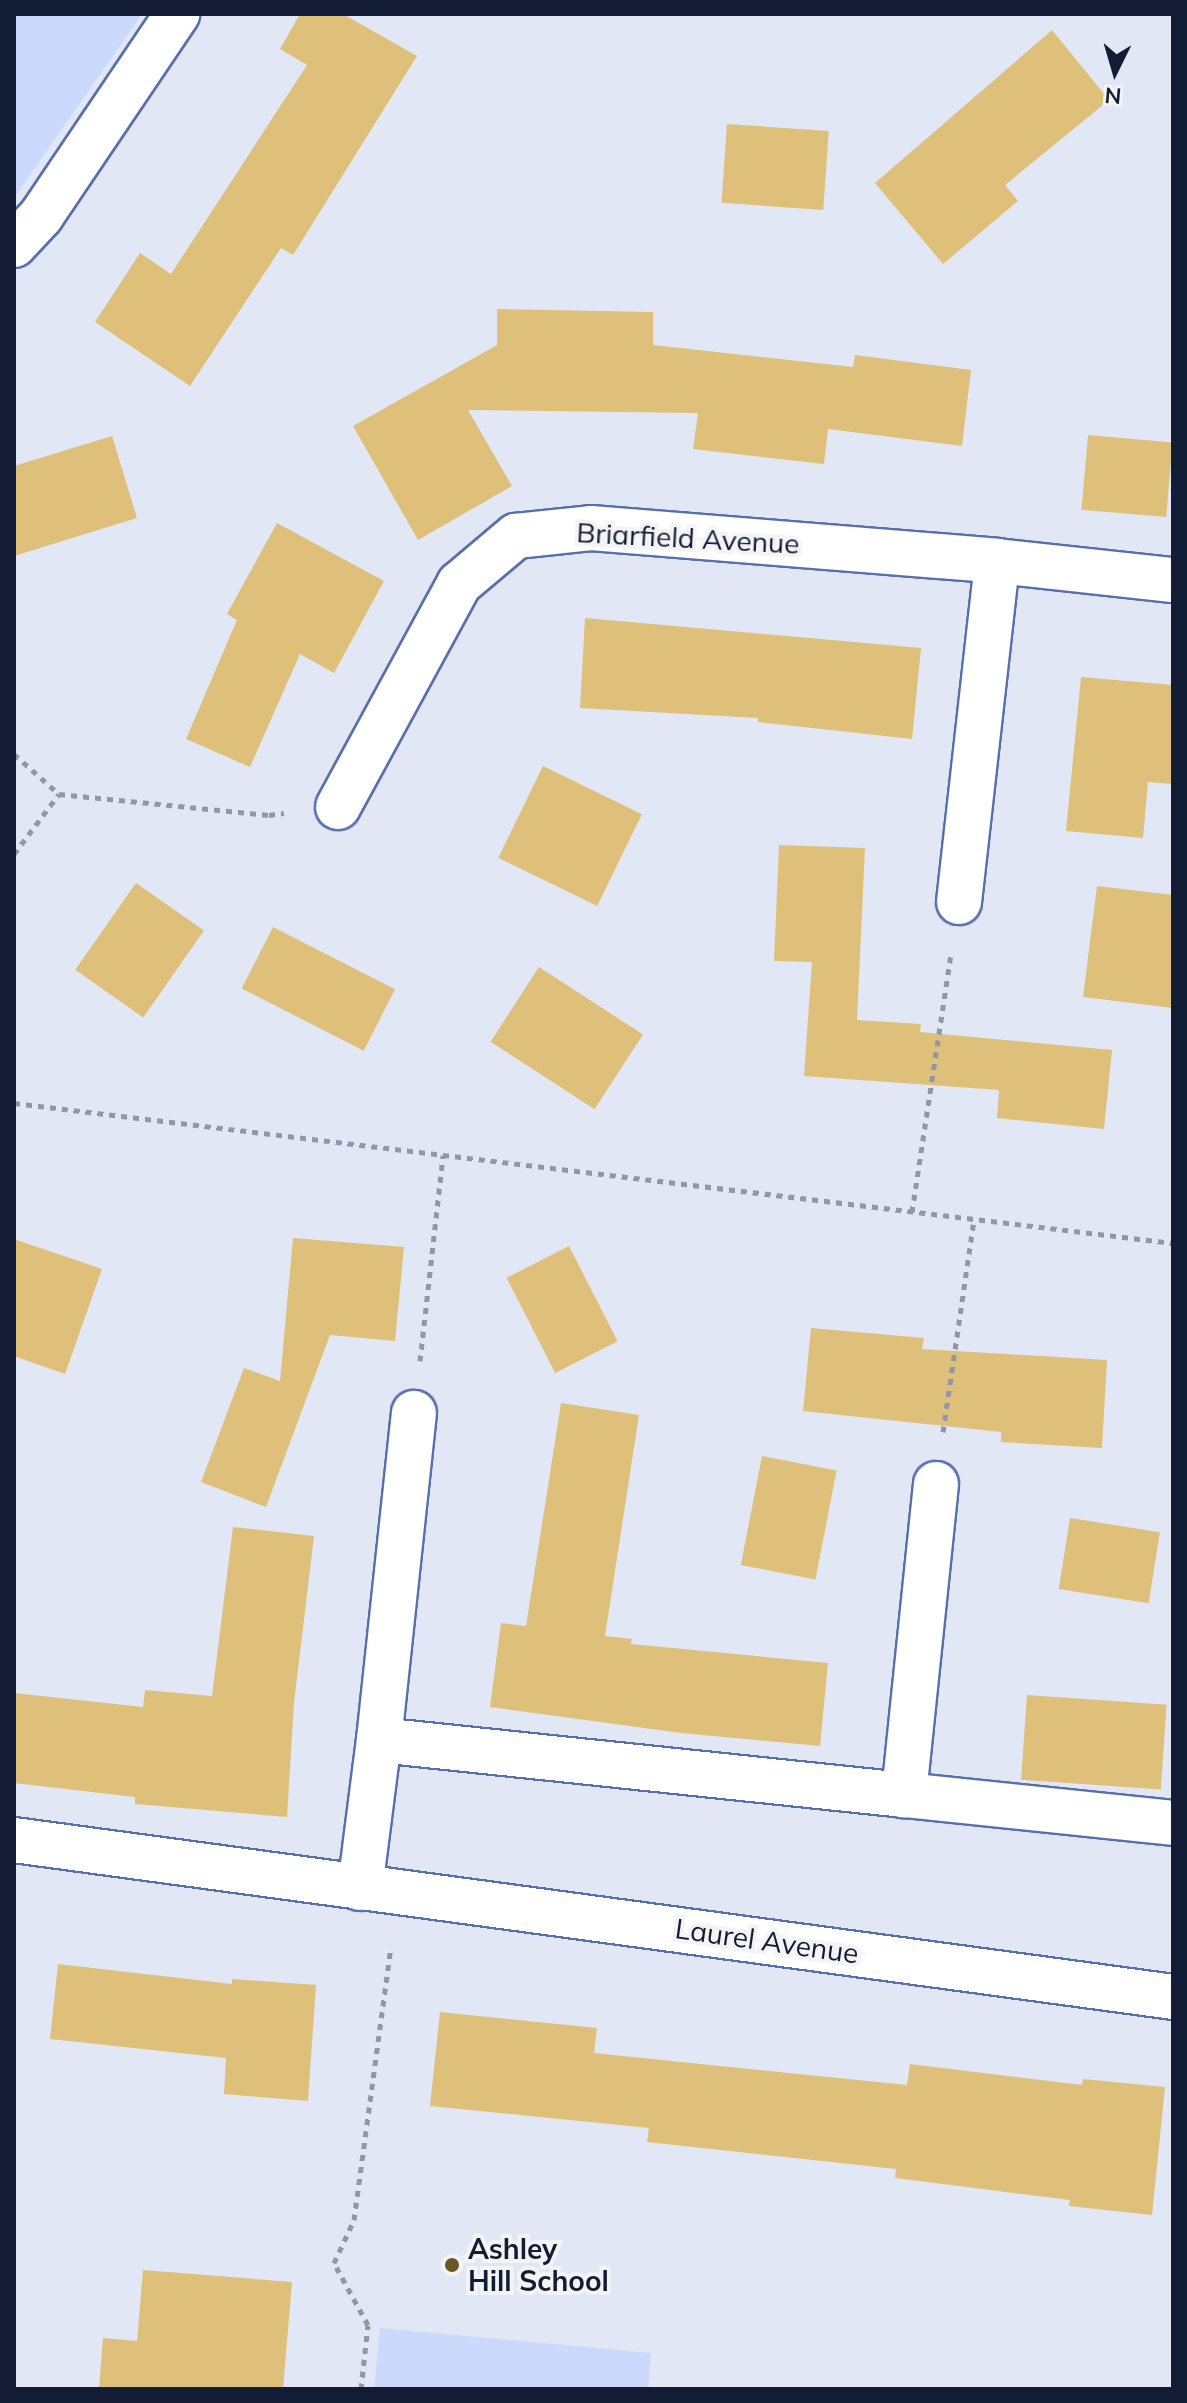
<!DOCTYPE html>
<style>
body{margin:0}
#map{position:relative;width:1187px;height:2403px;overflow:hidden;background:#e1e7f5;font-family:Mulish,sans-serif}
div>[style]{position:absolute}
.green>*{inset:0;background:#cad9fc}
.building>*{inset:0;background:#dfc07a;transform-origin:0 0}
.path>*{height:5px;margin-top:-2.5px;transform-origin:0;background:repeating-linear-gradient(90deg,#9097a9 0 6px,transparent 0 12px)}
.roads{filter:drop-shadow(2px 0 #576fac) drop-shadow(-2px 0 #576fac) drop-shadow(0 2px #576fac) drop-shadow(0 -2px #576fac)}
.street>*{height:44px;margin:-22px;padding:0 22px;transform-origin:22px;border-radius:22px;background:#fff}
.dots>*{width:22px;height:22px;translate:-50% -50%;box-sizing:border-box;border:4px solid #f4f4f4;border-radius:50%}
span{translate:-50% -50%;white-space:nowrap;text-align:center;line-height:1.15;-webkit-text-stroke:8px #f4f4f4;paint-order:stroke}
.street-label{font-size:28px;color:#121c34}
.poi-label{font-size:28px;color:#121c34;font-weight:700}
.left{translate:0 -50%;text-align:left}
.frame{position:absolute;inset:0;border:16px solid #121c34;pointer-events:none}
.north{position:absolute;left:1075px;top:32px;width:80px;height:80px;-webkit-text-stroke:6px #f4f4f4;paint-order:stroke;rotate:185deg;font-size:22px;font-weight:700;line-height:32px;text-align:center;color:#121c34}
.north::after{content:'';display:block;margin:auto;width:28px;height:36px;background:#121c34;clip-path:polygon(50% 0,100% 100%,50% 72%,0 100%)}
</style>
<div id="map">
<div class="green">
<div style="clip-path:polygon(14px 14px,142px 14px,14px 198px)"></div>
<div style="clip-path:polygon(380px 2328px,651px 2353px,648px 2389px,374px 2389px)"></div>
</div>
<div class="building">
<div style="clip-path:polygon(300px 14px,343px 14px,417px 56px,293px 255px,281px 248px,190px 386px,95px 322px,140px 253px,171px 274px,307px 65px,280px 49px)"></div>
<div style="clip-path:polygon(1052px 30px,1109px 100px,1005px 185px,1018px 201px,943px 264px,875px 183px)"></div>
<div style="left:727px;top:124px;width:102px;height:79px;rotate:4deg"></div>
<div style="clip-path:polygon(497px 309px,653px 312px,653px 345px,853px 367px,855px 355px,971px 370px,962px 446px,828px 429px,824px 464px,693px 449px,698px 413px,468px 410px,512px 486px,418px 540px,353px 426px,497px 345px)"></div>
<div style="left:1088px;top:435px;width:85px;height:75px;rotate:5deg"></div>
<div style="clip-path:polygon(112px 436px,137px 518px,14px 556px,14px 466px)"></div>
<div style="clip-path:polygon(277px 523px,384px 581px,334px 673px,300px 654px,250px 767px,186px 739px,237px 620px,227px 614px)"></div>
<div style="clip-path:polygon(585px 618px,921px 648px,912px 739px,758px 722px,758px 718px,580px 708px)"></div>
<div style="clip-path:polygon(1081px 677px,1173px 685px,1173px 784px,1148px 782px,1143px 838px,1066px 831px)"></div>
<div style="left:543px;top:766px;width:110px;height:102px;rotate:26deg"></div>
<div style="clip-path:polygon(779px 845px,865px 848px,857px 1020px,921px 1024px,920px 1032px,1112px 1050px,1104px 1129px,997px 1118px,999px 1090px,804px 1076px,812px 962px,774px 961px)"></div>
<div style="left:136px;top:883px;width:83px;height:106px;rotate:35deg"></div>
<div style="clip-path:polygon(1097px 886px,1173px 895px,1173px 1008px,1083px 997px)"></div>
<div style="left:273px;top:927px;width:137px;height:69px;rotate:27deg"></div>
<div style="left:539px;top:967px;width:124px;height:89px;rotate:33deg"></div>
<div style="clip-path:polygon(293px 1238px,404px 1247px,395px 1341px,330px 1335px,266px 1507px,201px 1482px,244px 1368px,280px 1381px)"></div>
<div style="clip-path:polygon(14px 1239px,102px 1269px,65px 1374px,14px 1356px)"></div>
<div style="left:569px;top:1246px;width:107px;height:70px;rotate:63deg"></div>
<div style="clip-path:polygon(811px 1328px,924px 1338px,922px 1349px,1107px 1360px,1102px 1448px,1001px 1442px,1001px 1432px,803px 1411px)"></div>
<div style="clip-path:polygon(561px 1403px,639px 1415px,605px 1636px,632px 1639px,631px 1644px,828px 1663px,820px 1746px,681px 1733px,490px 1707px,501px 1623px,526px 1626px)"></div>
<div style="left:762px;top:1456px;width:76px;height:111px;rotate:11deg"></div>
<div style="left:1070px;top:1518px;width:91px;height:72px;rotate:9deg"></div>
<div style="clip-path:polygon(233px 1527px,314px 1536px,294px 1703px,287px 1817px,135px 1804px,135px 1797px,14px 1783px,14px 1693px,143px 1707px,145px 1690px,212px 1696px)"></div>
<div style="left:1027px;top:1695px;width:140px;height:85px;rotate:4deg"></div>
<div style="clip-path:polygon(58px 1964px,232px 1984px,232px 1979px,316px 1985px,308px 2101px,224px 2094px,226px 2058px,50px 2039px)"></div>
<div style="clip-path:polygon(440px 2012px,597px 2028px,594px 2053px,907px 2085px,910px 2064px,1082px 2085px,1083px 2079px,1165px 2087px,1152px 2215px,1069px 2206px,1070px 2200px,895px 2178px,896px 2169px,647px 2142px,649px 2128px,430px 2106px)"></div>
<div style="clip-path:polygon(143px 2270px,292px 2282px,283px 2389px,99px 2389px,103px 2338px,137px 2341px)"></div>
</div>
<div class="path">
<div style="left:14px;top:754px;width:60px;rotate:41.6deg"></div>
<div style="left:59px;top:794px;width:211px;rotate:5.7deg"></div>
<div style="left:269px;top:815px;width:15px;rotate:-8deg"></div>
<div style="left:14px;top:854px;width:75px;rotate:-53.1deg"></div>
<div style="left:14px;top:1103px;width:1167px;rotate:6.89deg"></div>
<div style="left:912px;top:1212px;width:261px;rotate:-81.4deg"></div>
<div style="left:420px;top:1361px;width:207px;rotate:-83.6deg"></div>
<div style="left:943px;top:1432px;width:215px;rotate:-81.7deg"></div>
<div style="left:361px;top:2389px;width:64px;rotate:-83.8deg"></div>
<div style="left:368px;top:2325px;width:71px;rotate:-118.7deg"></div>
<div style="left:334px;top:2263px;width:47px;rotate:-65.1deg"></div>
<div style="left:354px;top:2220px;width:276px;rotate:-82.3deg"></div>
</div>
<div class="roads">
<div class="street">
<div style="left:14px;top:245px;width:40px;rotate:-47deg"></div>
<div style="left:41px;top:216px;width:244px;rotate:-56deg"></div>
<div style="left:338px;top:807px;width:254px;rotate:-61.5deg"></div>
<div style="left:459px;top:584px;width:75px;rotate:-40.1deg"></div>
<div style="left:516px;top:536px;width:75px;rotate:-6.1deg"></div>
<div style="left:591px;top:528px;width:407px;rotate:4.6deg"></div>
<div style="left:997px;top:561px;width:177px;rotate:6.2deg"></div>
<div style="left:959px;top:902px;width:343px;rotate:-83.6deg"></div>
<div style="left:936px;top:1484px;width:313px;rotate:95.9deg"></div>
<div style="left:904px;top:1795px;width:270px;rotate:5.9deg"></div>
<div style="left:379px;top:1740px;width:329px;rotate:-83.9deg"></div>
<div style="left:14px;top:1840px;width:1170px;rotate:7.71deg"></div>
<div style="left:360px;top:1888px;width:149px;rotate:-82.7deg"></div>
<div style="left:379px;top:1740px;width:528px;rotate:5.98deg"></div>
</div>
</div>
<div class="dots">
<div style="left:452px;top:2265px;background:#6b5726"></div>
</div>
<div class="street-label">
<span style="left:688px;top:538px;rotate:3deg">Briarfield Avenue</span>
<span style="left:767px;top:1941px;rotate:8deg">Laurel Avenue</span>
</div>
<div class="poi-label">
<span class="left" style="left:468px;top:2265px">Ashley<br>Hill School</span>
</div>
<div class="frame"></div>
<div class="north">N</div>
</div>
